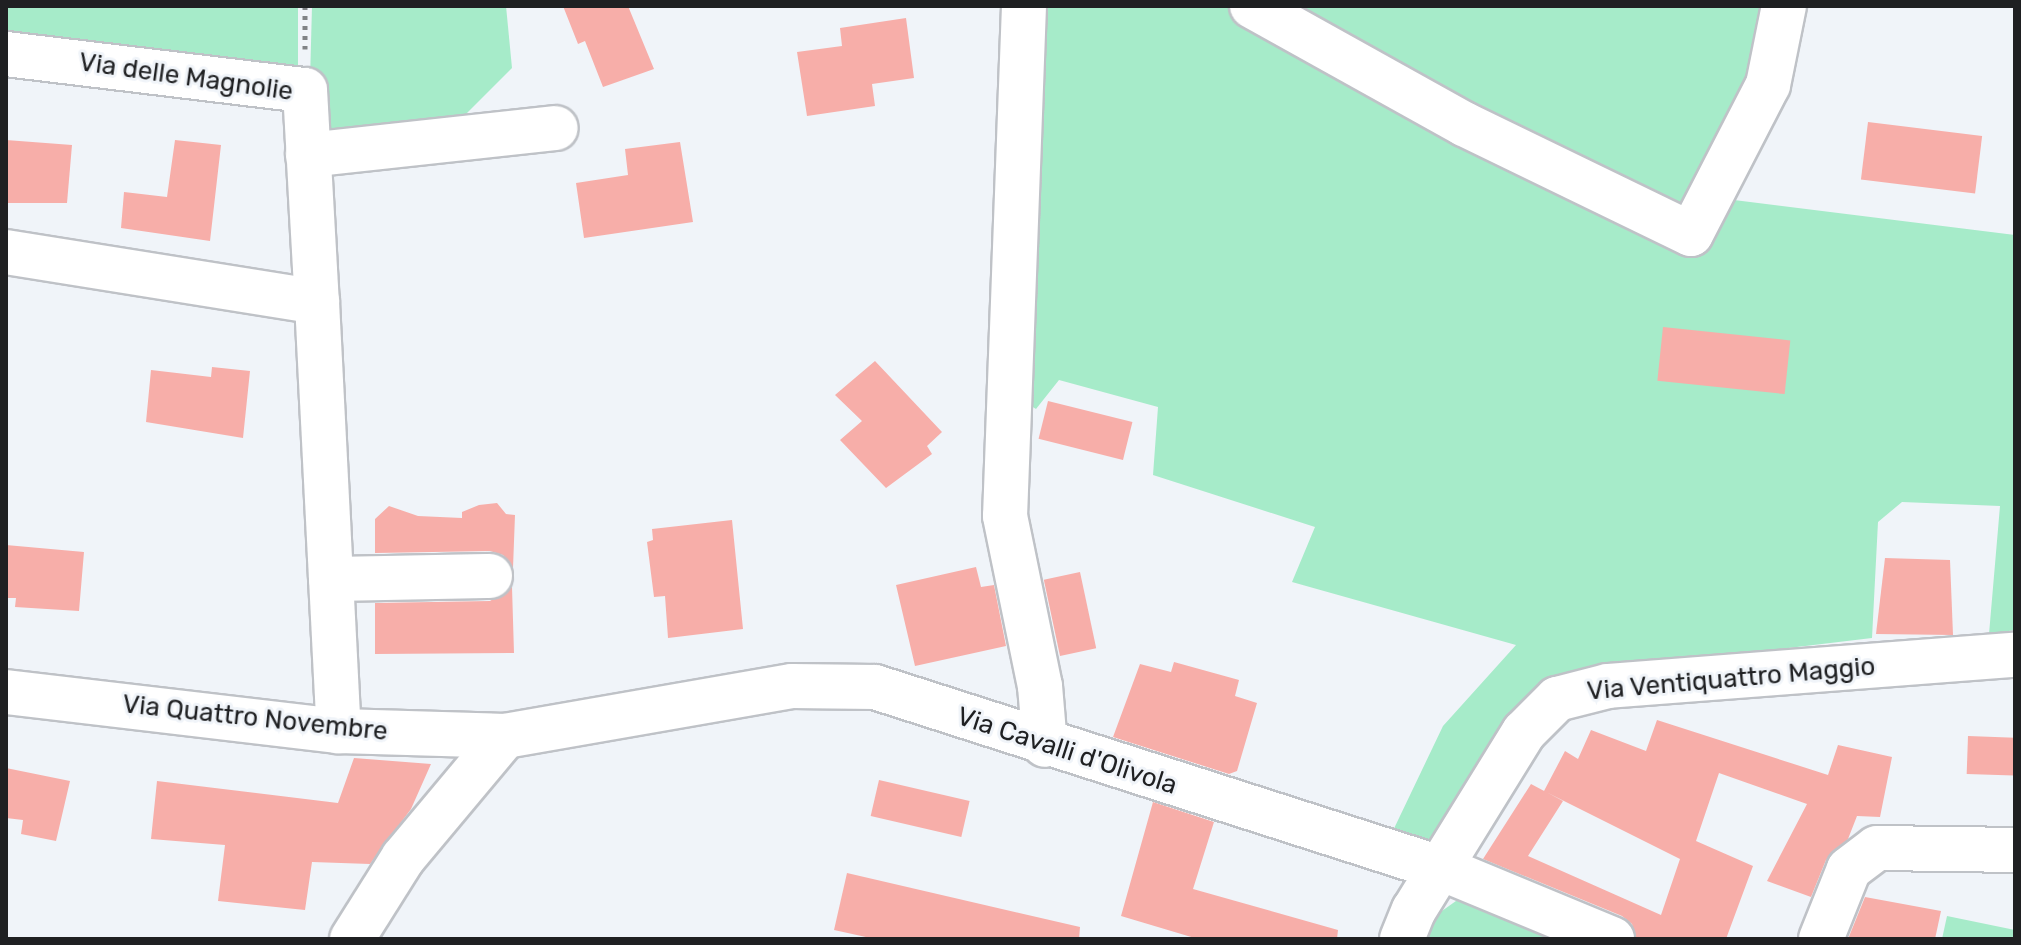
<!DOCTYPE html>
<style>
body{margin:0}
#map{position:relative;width:2021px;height:945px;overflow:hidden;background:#f0f4f9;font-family:Rubik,sans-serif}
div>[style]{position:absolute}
.green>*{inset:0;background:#a6ebc9}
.building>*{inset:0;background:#f7aea9;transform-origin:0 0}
.path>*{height:5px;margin-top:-2.5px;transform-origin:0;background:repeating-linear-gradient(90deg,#808386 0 4px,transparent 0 10px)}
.roads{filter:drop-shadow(2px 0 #bfc2c7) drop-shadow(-2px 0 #bfc2c7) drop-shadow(0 2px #bfc2c7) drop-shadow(0 -2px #bfc2c7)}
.minor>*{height:44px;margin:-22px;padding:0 22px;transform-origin:22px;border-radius:22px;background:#fff}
.tertiary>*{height:44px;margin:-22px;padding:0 22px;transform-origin:22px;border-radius:22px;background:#fff}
span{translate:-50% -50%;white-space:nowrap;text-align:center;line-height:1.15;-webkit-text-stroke:6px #f0f4f9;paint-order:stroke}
.street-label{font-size:26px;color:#1f2022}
.frame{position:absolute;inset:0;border:8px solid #1f2022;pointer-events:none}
</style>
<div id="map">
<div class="green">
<div style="clip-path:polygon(6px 6px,298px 6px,298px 81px,6px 42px)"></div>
<div style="clip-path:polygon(312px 6px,506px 6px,512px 68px,447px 133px,308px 155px)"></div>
<div style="clip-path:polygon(1026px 6px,1784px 6px,1718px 198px,2015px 235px,2015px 630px,1989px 634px,2000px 506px,1902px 502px,1878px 522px,1872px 638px,1569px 674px,1425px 856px,1389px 839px,1443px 726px,1516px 645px,1292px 582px,1315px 527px,1153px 475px,1158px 407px,1059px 380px,1036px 409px,1020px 399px)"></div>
<div style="clip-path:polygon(1470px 891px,1588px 939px,1418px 939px,1425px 923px)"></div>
<div style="clip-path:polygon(1947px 916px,2015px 930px,2015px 939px,1942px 939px)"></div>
</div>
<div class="building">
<div style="clip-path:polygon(563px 6px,628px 6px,654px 69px,603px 87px,585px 41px,578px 44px)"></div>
<div style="clip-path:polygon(906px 18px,914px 78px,872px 84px,875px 106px,807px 116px,797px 52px,842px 46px,840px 28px)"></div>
<div style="left:1868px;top:122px;width:115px;height:58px;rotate:7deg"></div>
<div style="clip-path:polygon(6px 140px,72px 145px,67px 203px,6px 203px)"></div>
<div style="clip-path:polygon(175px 140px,221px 145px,210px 241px,121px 228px,124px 192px,167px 197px)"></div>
<div style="clip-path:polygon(680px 142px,693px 222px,584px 238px,576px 183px,628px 175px,625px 149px)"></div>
<div style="left:1663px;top:327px;width:128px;height:54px;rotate:6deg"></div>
<div style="clip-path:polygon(875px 361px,942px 432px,927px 446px,932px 454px,886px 488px,840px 440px,862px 421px,835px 395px)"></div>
<div style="clip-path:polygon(212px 367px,250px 371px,243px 438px,146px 422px,151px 370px,211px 377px)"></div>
<div style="left:1048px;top:401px;width:87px;height:39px;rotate:14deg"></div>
<div style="clip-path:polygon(497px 503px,506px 514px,515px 515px,513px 568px,503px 555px,490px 551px,375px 553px,375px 519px,389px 506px,418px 516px,462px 518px,462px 512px,479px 505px)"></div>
<div style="clip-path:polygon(732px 520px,743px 629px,668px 638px,665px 596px,654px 597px,647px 542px,653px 540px,652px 529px)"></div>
<div style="clip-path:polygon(6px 545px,84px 552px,79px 611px,15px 607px,16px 598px,6px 598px)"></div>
<div style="clip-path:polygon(1885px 558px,1950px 560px,1953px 635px,1876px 634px)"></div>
<div style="clip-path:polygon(976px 567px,981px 587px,994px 585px,1006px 646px,915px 666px,896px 585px)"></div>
<div style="left:1080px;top:572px;width:78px;height:37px;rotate:78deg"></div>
<div style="clip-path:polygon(512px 587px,514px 653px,375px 654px,375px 603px,490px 601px)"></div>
<div style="clip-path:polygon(1174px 662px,1239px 680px,1235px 696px,1257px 703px,1237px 771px,1229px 774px,1113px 737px,1140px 664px,1171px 672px)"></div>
<div style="clip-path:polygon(1657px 720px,1828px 775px,1838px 745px,1892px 757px,1880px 817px,1857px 816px,1848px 839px,1826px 860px,1811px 897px,1767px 881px,1807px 804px,1719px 773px,1696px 841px,1753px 866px,1726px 939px,1636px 939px,1632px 924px,1622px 916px,1483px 859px,1531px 784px,1563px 801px,1528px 856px,1661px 915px,1680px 859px,1544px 791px,1565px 751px,1578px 759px,1591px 730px,1646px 751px)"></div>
<div style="left:1968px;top:736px;width:47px;height:38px;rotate:2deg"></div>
<div style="clip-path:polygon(354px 758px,431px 764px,411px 809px,370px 864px,312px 862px,305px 910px,218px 901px,225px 845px,151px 839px,157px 781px,338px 803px)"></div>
<div style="clip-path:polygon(6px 768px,70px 781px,56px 841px,21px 834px,23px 820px,6px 818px)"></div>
<div style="left:879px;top:780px;width:93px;height:37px;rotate:13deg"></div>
<div style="clip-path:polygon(1153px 802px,1214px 822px,1193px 889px,1338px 930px,1337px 939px,1198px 939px,1121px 916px)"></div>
<div style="clip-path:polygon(847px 873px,1080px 927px,1079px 939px,875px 939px,834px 930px)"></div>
<div style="clip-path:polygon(1865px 897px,1941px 911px,1935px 939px,1848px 939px)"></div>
</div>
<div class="path">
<div style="left:305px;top:49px;width:43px;rotate:-90deg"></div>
</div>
<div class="roads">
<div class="minor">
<div style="left:1024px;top:6px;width:510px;rotate:92.13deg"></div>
<div style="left:1005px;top:516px;width:174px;rotate:78.4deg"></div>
<div style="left:1040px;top:686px;width:59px;rotate:85.2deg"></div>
<div style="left:1252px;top:6px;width:243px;rotate:29.1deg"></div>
<div style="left:1464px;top:124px;width:252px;rotate:25.9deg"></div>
<div style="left:1691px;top:234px;width:168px;rotate:-62.7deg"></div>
<div style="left:1768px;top:85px;width:81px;rotate:-78.6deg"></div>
<div style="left:6px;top:54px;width:301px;rotate:6.9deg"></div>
<div style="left:305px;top:90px;width:212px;rotate:86.8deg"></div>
<div style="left:308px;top:155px;width:249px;rotate:-6.2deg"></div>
<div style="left:6px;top:252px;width:315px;rotate:9.1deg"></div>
<div style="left:317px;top:302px;width:430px;rotate:87.1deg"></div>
<div style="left:331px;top:579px;width:159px;rotate:-1.1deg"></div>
<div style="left:6px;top:692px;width:335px;rotate:6.7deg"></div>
<div style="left:339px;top:731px;width:166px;rotate:1.7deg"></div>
<div style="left:505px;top:736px;width:291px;rotate:-9.9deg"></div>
<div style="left:792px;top:686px;width:83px;rotate:0.7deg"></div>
<div style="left:875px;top:687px;width:596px;rotate:17.77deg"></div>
<div style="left:1443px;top:869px;width:183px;rotate:22.5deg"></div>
<div style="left:352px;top:939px;width:96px;rotate:-57.8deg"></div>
<div style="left:403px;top:858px;width:159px;rotate:-50.1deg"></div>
<div style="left:1821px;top:939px;width:75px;rotate:-68.2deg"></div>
<div style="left:1849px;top:869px;width:35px;rotate:-37deg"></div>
<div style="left:1877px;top:848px;width:138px;rotate:0.8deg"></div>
</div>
<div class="tertiary">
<div style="left:1402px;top:939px;width:31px;rotate:-68deg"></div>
<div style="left:1414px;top:910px;width:209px;rotate:-58.3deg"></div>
<div style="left:1524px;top:732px;width:47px;rotate:-45deg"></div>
<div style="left:1557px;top:699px;width:53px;rotate:-14.3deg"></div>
<div style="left:1608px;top:686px;width:408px;rotate:-4.4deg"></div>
</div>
</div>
<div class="street-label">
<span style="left:186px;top:77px;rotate:8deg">Via delle Magnolie</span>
<span style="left:1731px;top:679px;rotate:-5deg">Via Ventiquattro Maggio</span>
<span style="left:255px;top:718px;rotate:6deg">Via Quattro Novembre</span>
<span style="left:1067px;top:751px;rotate:18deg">Via Cavalli d'Olivola</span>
</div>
<div class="frame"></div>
</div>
